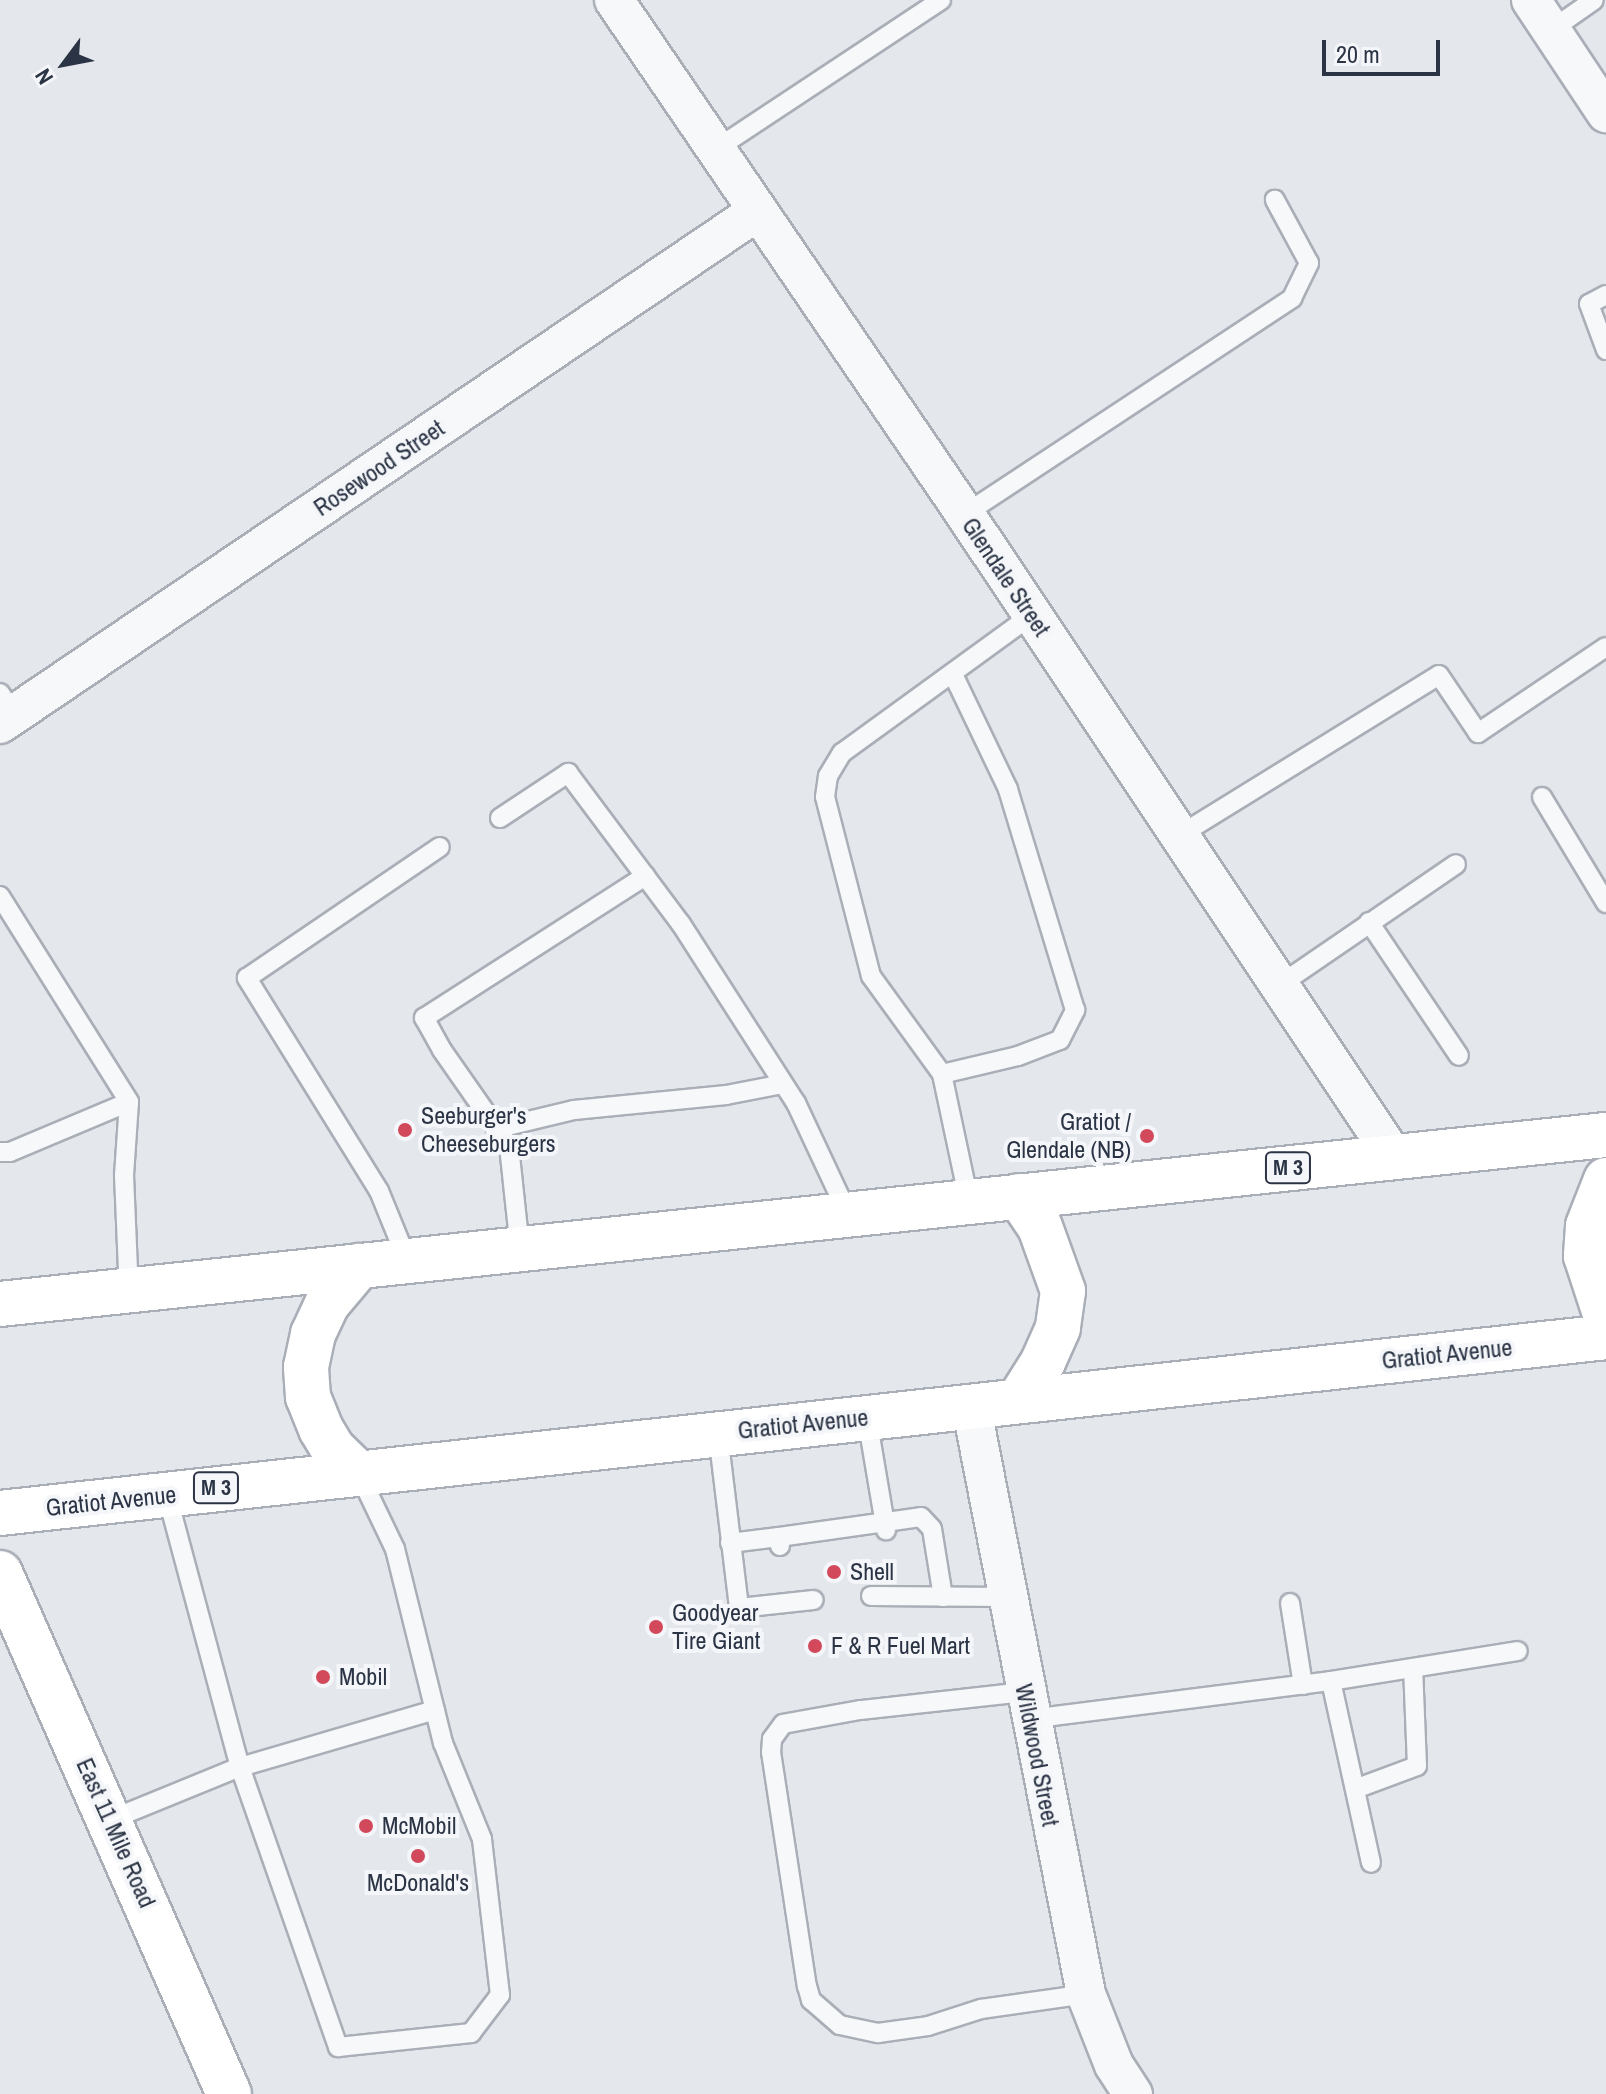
<!DOCTYPE html>
<style>
body{margin:0}
#map{position:relative;width:1606px;height:2094px;overflow:hidden;background:#e4e7ec;font-family:"Archivo Narrow",sans-serif}
div>[style]{position:absolute}
.roads{filter:drop-shadow(2px 0 #a9aeb7) drop-shadow(-2px 0 #a9aeb7) drop-shadow(0 2px #a9aeb7) drop-shadow(0 -2px #a9aeb7)}
.service>*{height:18px;margin:-9px;padding:0 9px;transform-origin:9px;border-radius:9px;background:#f7f8fa}
.minor>*{height:38px;margin:-19px;padding:0 19px;transform-origin:19px;border-radius:19px;background:#f7f8fa}
.secondary>*{height:44px;margin:-22px;padding:0 22px;transform-origin:22px;border-radius:22px;background:#fff}
.primary>*{height:44px;margin:-22px;padding:0 22px;transform-origin:22px;border-radius:22px;background:#fff}
.dots>*{width:22px;height:22px;translate:-50% -50%;box-sizing:border-box;border:4px solid #f4f6f9;border-radius:50%}
span{translate:-50% -50%;white-space:nowrap;text-align:center;line-height:1.15;-webkit-text-stroke:8px #f4f6f9;paint-order:stroke}
.shield-label span{padding:2px 6px;background:#f4f6f9;border:2px solid;border-radius:6px;-webkit-text-stroke-width:0}
.shield-label{font-size:22px;color:#2b3445;font-weight:700}
.street-label{font-size:24px;color:#2b3445}
.poi-label{font-size:24px;color:#2b3445}
.left{translate:0 -50%;text-align:left}
.right{translate:-100% -50%;text-align:right}
.north{position:absolute;left:24px;top:24px;width:80px;height:80px;-webkit-text-stroke:6px #f4f6f9;paint-order:stroke;rotate:238deg;font-size:22px;font-weight:700;line-height:32px;text-align:center;color:#2b3445}
.north::after{content:'';display:block;margin:auto;width:28px;height:36px;background:#2b3445;clip-path:polygon(50% 0,100% 100%,50% 72%,0 100%)}
.scale{position:absolute;left:1322px;top:40px;width:118px;height:36px;box-sizing:border-box;border:4px solid #2b3445;border-top:0;padding-left:10px;font-size:24px;line-height:28px;white-space:nowrap;color:#2b3445;-webkit-text-stroke:6px #f4f6f9;paint-order:stroke}
</style>
<div id="map">
<div class="roads">
<div class="service">
<div style="left:1551px;top:30px;width:52px;rotate:-34.9deg"></div>
<div style="left:716px;top:149px;width:270px;rotate:-33.5deg"></div>
<div style="left:1606px;top:295px;width:19px;rotate:152deg"></div>
<div style="left:1589px;top:304px;width:49px;rotate:69.7deg"></div>
<div style="left:965px;top:514px;width:392px;rotate:-33.4deg"></div>
<div style="left:1292px;top:298px;width:39px;rotate:-64deg"></div>
<div style="left:1309px;top:263px;width:72px;rotate:-118.4deg"></div>
<div style="left:0;top:693px;width:26px;rotate:58deg"></div>
<div style="left:1542px;top:797px;width:124px;rotate:58.9deg"></div>
<div style="left:500px;top:818px;width:82px;rotate:-33.5deg"></div>
<div style="left:568px;top:773px;width:189px;rotate:53.2deg"></div>
<div style="left:681px;top:924px;width:213px;rotate:57.3deg"></div>
<div style="left:796px;top:1103px;width:123px;rotate:64.9deg"></div>
<div style="left:1180px;top:835px;width:304px;rotate:-31.7deg"></div>
<div style="left:1439px;top:675px;width:70px;rotate:56.1deg"></div>
<div style="left:1478px;top:733px;width:154px;rotate:-33.9deg"></div>
<div style="left:0;top:896px;width:243px;rotate:57.9deg"></div>
<div style="left:129px;top:1102px;width:73px;rotate:93.9deg"></div>
<div style="left:124px;top:1175px;width:117px;rotate:87.6deg"></div>
<div style="left:1369px;top:922px;width:161px;rotate:56.1deg"></div>
<div style="left:1281px;top:984px;width:212px;rotate:-34.4deg"></div>
<div style="left:942px;top:1074px;width:78px;rotate:-13.3deg"></div>
<div style="left:1018px;top:1056px;width:45px;rotate:-20.9deg"></div>
<div style="left:1060px;top:1040px;width:34px;rotate:-63deg"></div>
<div style="left:1075px;top:1010px;width:231px;rotate:-106.9deg"></div>
<div style="left:1008px;top:789px;width:127px;rotate:-115.6deg"></div>
<div style="left:499px;top:1128px;width:77px;rotate:-13.5deg"></div>
<div style="left:574px;top:1110px;width:153px;rotate:-5.6deg"></div>
<div style="left:726px;top:1095px;width:58px;rotate:-10.9deg"></div>
<div style="left:0;top:1152px;width:10px"></div>
<div style="left:10px;top:1152px;width:129px;rotate:-22.8deg"></div>
<div style="left:969px;top:1201px;width:130px;rotate:-102deg"></div>
<div style="left:942px;top:1074px;width:121px;rotate:-125.9deg"></div>
<div style="left:871px;top:976px;width:185px;rotate:-104.4deg"></div>
<div style="left:825px;top:797px;width:21px;rotate:-82deg"></div>
<div style="left:828px;top:776px;width:27px;rotate:-59deg"></div>
<div style="left:842px;top:753px;width:235px;rotate:-36deg"></div>
<div style="left:520px;top:1249px;width:104px;rotate:-96.1deg"></div>
<div style="left:509px;top:1146px;width:117px;rotate:-124.9deg"></div>
<div style="left:442px;top:1050px;width:37px;rotate:-119deg"></div>
<div style="left:424px;top:1018px;width:263px;rotate:-32.7deg"></div>
<div style="left:408px;top:1262px;width:77px;rotate:-112.2deg"></div>
<div style="left:379px;top:1191px;width:251px;rotate:-121.8deg"></div>
<div style="left:247px;top:978px;width:233px;rotate:-34.2deg"></div>
<div style="left:867px;top:1418px;width:114px;rotate:80.4deg"></div>
<div style="left:718px;top:1434px;width:175px;rotate:83.1deg"></div>
<div style="left:739px;top:1608px;width:75px;rotate:-6.1deg"></div>
<div style="left:167px;top:1495px;width:282px;rotate:75deg"></div>
<div style="left:240px;top:1767px;width:297px;rotate:70.7deg"></div>
<div style="left:338px;top:2047px;width:134px;rotate:-6deg"></div>
<div style="left:471px;top:2033px;width:48px;rotate:-52.7deg"></div>
<div style="left:500px;top:1995px;width:157px;rotate:-96.6deg"></div>
<div style="left:482px;top:1839px;width:104px;rotate:-112.1deg"></div>
<div style="left:443px;top:1743px;width:200px;rotate:-103.9deg"></div>
<div style="left:395px;top:1549px;width:83px;rotate:-115.6deg"></div>
<div style="left:779px;top:1537px;width:143px;rotate:-8deg"></div>
<div style="left:921px;top:1517px;width:16px;rotate:47deg"></div>
<div style="left:932px;top:1529px;width:69px;rotate:80.8deg"></div>
<div style="left:730px;top:1543px;width:49px;rotate:-7deg"></div>
<div style="left:779px;top:1537px;width:9px;rotate:84deg"></div>
<div style="left:871px;top:1596px;width:137px;rotate:0.4deg"></div>
<div style="left:1290px;top:1603px;width:83px;rotate:81deg"></div>
<div style="left:1331px;top:1681px;width:189px;rotate:-9.1deg"></div>
<div style="left:1024px;top:1692px;width:165px;rotate:173.7deg"></div>
<div style="left:860px;top:1710px;width:78px;rotate:169.7deg"></div>
<div style="left:783px;top:1724px;width:19px;rotate:126deg"></div>
<div style="left:772px;top:1739px;width:13px;rotate:94deg"></div>
<div style="left:771px;top:1752px;width:237px;rotate:81.3deg"></div>
<div style="left:807px;top:1986px;width:15px;rotate:74deg"></div>
<div style="left:811px;top:2000px;width:38px;rotate:41deg"></div>
<div style="left:840px;top:2025px;width:39px;rotate:12deg"></div>
<div style="left:878px;top:2033px;width:50px;rotate:-8deg"></div>
<div style="left:928px;top:2026px;width:56px;rotate:-17.8deg"></div>
<div style="left:981px;top:2009px;width:106px;rotate:-8.1deg"></div>
<div style="left:1030px;top:1719px;width:303px;rotate:-7.2deg"></div>
<div style="left:1331px;top:1681px;width:186px;rotate:77.6deg"></div>
<div style="left:1355px;top:1789px;width:66px;rotate:-20.4deg"></div>
<div style="left:1417px;top:1766px;width:98px;rotate:-92.3deg"></div>
<div style="left:110px;top:1820px;width:140px;rotate:-22.2deg"></div>
<div style="left:240px;top:1767px;width:203px;rotate:-16.3deg"></div>
</div>
<div class="minor">
<div style="left:614px;top:0;width:622px;rotate:55.67deg"></div>
<div style="left:965px;top:514px;width:773px;rotate:56.29deg"></div>
<div style="left:1531px;top:0;width:136px;rotate:56.4deg"></div>
<div style="left:0;top:724px;width:915px;rotate:-34.09deg"></div>
<div style="left:971px;top:1405px;width:600px;rotate:78.95deg"></div>
<div style="left:1086px;top:1994px;width:76px;rotate:68.5deg"></div>
<div style="left:1114px;top:2065px;width:35px;rotate:57deg"></div>
</div>
<div class="secondary">
<div style="left:0;top:1573px;width:569px;rotate:66.27deg"></div>
</div>
<div class="primary">
<div style="left:1606px;top:1180px;width:49px;rotate:111.4deg"></div>
<div style="left:1588px;top:1226px;width:30px;rotate:94deg"></div>
<div style="left:1586px;top:1256px;width:64px;rotate:71.8deg"></div>
<div style="left:1019px;top:1196px;width:37px;rotate:56deg"></div>
<div style="left:1040px;top:1227px;width:68px;rotate:70.2deg"></div>
<div style="left:1063px;top:1291px;width:37px;rotate:98deg"></div>
<div style="left:1058px;top:1328px;width:37px;rotate:114deg"></div>
<div style="left:1043px;top:1362px;width:45px;rotate:122.3deg"></div>
<div style="left:0;top:1304px;width:1615px;rotate:-6.01deg"></div>
<div style="left:359px;top:1474px;width:36px;rotate:-136deg"></div>
<div style="left:333px;top:1449px;width:23px;rotate:-121deg"></div>
<div style="left:321px;top:1429px;width:35px;rotate:-112deg"></div>
<div style="left:308px;top:1397px;width:30px;rotate:-94deg"></div>
<div style="left:306px;top:1367px;width:34px;rotate:-78deg"></div>
<div style="left:313px;top:1334px;width:33px;rotate:-65deg"></div>
<div style="left:327px;top:1304px;width:50px;rotate:-49.9deg"></div>
<div style="left:0;top:1513px;width:1616px;rotate:-6.25deg"></div>
</div>
</div>
<div class="dots">
<div style="left:405px;top:1130px;background:#d1495b"></div>
<div style="left:1147px;top:1136px;background:#d1495b"></div>
<div style="left:834px;top:1572px;background:#d1495b"></div>
<div style="left:656px;top:1627px;background:#d1495b"></div>
<div style="left:815px;top:1646px;background:#d1495b"></div>
<div style="left:323px;top:1677px;background:#d1495b"></div>
<div style="left:366px;top:1826px;background:#d1495b"></div>
<div style="left:418px;top:1856px;background:#d1495b"></div>
</div>
<div class="shield-label">
<span style="left:1288px;top:1168px">M 3</span>
<span style="left:216px;top:1488px">M 3</span>
</div>
<div class="street-label">
<span style="left:379px;top:468px;rotate:-34deg">Rosewood Street</span>
<span style="left:1006px;top:577px;rotate:56deg">Glendale Street</span>
<span style="left:1447px;top:1354px;rotate:-6deg">Gratiot Avenue</span>
<span style="left:803px;top:1424px;rotate:-6deg">Gratiot Avenue</span>
<span style="left:111px;top:1501px;rotate:-6deg">Gratiot Avenue</span>
<span style="left:1037px;top:1755px;rotate:79deg">Wildwood Street</span>
<span style="left:116px;top:1833px;rotate:66deg">East 11 Mile Road</span>
</div>
<div class="poi-label">
<span class="left" style="left:421px;top:1130px">Seeburger's<br>Cheeseburgers</span>
<span class="right" style="left:1131px;top:1136px">Gratiot /<br>Glendale (NB)</span>
<span class="left" style="left:850px;top:1572px">Shell</span>
<span class="left" style="left:672px;top:1627px">Goodyear<br>Tire Giant</span>
<span class="left" style="left:831px;top:1646px">F &amp; R Fuel Mart</span>
<span class="left" style="left:339px;top:1677px">Mobil</span>
<span class="left" style="left:382px;top:1826px">McMobil</span>
<span style="left:418px;top:1883px">McDonald's</span>
</div>
<div class="north">N</div>
<div class="scale">20 m</div>
</div>
